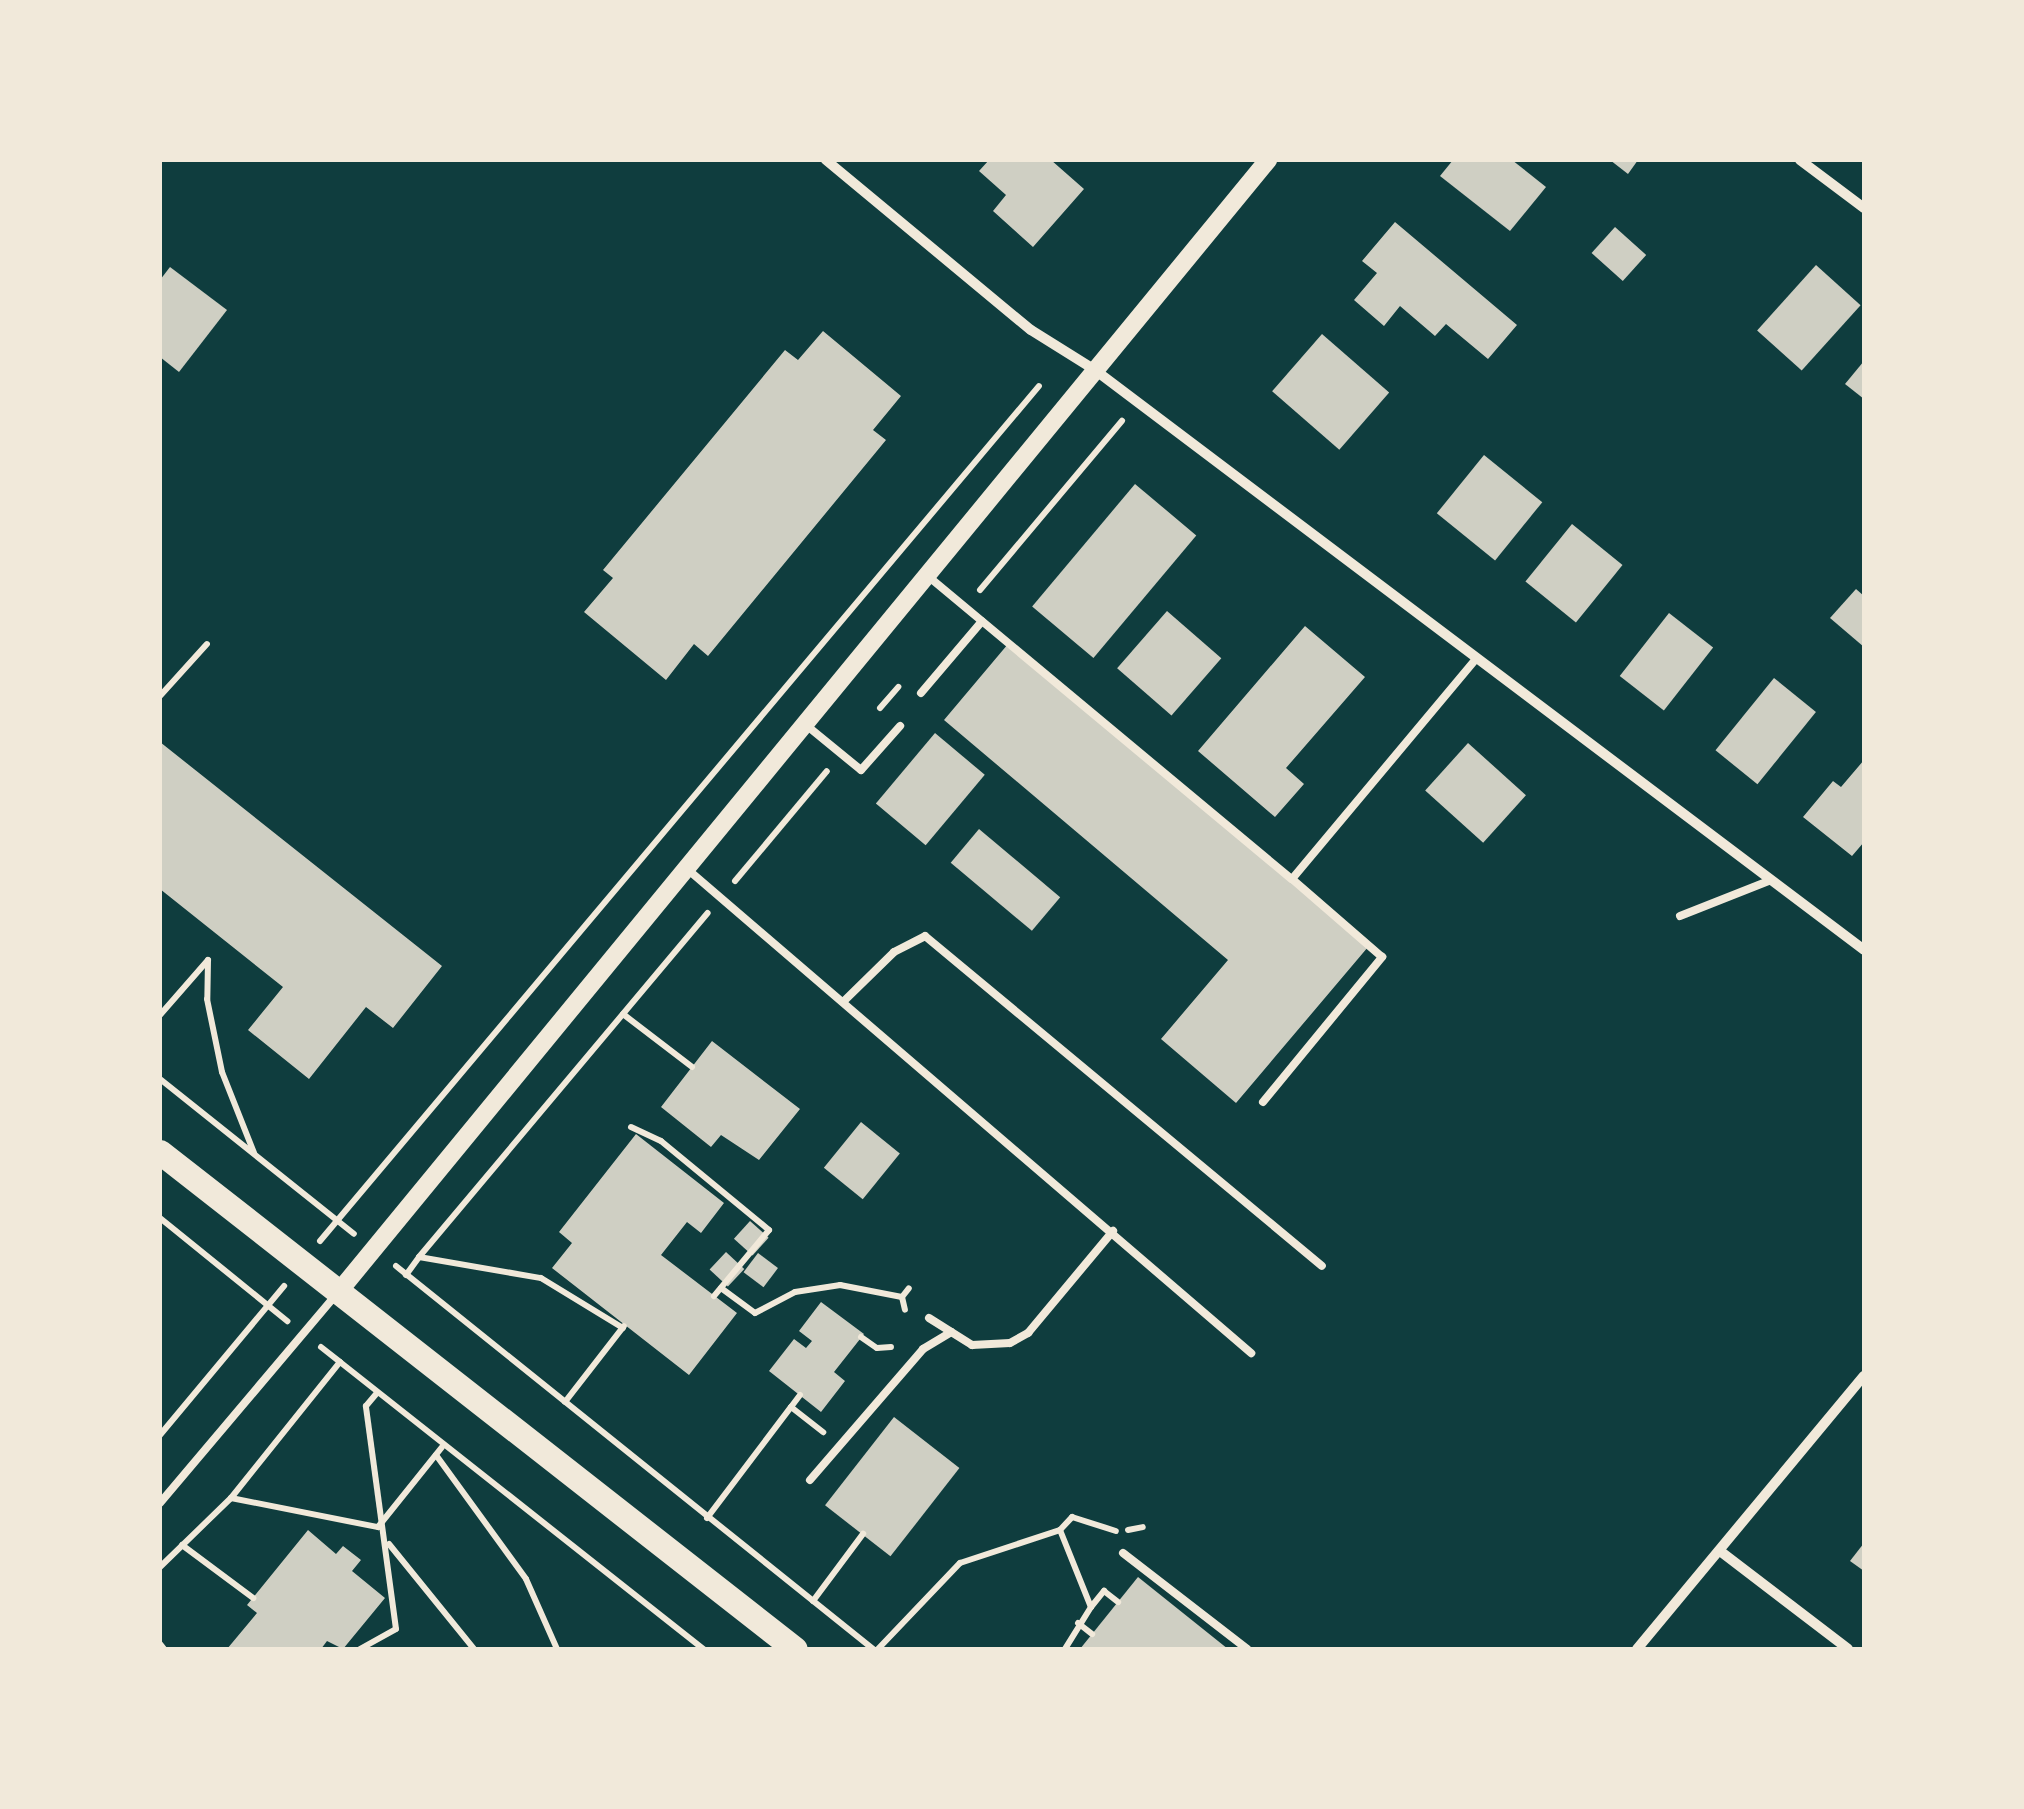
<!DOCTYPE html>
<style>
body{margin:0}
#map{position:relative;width:2024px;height:1809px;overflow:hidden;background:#0f3d3e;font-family:"Space Grotesk",sans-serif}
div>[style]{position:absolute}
.building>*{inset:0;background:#cfcfc3;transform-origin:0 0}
.path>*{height:6px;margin:-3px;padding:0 3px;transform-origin:3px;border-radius:3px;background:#f1e9da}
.service>*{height:8px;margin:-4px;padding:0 4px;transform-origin:4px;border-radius:4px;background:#f1e9da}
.minor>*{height:10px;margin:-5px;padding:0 5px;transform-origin:5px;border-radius:5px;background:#f1e9da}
.tertiary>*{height:18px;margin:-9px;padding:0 9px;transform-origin:9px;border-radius:9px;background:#f1e9da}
.primary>*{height:25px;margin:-12.5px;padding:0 12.5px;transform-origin:12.5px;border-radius:12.5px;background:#f1e9da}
span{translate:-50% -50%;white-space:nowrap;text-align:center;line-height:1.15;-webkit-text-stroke:10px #f1e9da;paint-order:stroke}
.frame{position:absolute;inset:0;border:162px solid #f1e9da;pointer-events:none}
</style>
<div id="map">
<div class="building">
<div style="clip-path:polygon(989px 160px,1051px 160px,1084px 189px,1033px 247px,993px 211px,1006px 195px,979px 171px)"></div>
<div style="clip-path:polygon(1453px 160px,1512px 160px,1546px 187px,1510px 231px,1440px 176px)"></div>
<div style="clip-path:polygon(1610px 160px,1638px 160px,1628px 174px)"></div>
<div style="clip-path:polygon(1395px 222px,1517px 325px,1488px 359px,1446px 324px,1435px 336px,1400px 306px,1384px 326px,1354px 300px,1377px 273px,1362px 261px)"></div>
<div style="left:1615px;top:227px;width:42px;height:35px;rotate:42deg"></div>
<div style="left:1816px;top:265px;width:60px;height:88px;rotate:42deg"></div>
<div style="clip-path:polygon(170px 267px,227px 310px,179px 372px,160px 357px,160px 280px)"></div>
<div style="clip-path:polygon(823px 331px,901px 396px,873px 430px,886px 440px,708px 656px,694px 644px,666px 680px,584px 612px,613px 578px,603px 570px,785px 350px,798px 360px)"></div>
<div style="left:1322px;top:334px;width:89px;height:76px;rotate:41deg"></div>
<div style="clip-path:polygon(1864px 361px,1864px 399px,1845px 384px)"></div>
<div style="left:1484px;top:455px;width:75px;height:75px;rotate:39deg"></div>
<div style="left:1135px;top:484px;width:80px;height:160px;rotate:40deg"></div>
<div style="left:1572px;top:524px;width:65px;height:74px;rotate:39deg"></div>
<div style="clip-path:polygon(1856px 589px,1864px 596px,1864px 647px,1830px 618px)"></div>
<div style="left:1167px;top:611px;width:72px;height:76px;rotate:41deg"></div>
<div style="left:1669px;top:613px;width:56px;height:80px;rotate:38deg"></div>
<div style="clip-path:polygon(1305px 626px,1365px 677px,1286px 768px,1304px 784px,1275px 817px,1198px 751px)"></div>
<div style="clip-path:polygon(1008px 644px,1368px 947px,1236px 1103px,1161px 1039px,1228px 960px,944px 720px)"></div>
<div style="left:1774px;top:678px;width:54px;height:93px;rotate:39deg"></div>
<div style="left:935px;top:733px;width:65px;height:92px;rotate:40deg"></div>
<div style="clip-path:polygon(160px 742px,442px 966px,393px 1028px,366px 1007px,309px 1079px,248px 1030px,283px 987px,160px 889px)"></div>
<div style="left:1468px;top:743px;width:78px;height:64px;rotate:42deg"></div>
<div style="clip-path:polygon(1864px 760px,1864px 842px,1852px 856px,1803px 817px,1833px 781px,1841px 787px)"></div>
<div style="left:979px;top:829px;width:106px;height:44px;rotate:40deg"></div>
<div style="clip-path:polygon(712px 1041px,800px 1109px,759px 1160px,721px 1135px,711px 1147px,661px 1107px)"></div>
<div style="left:861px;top:1122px;width:50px;height:59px;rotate:39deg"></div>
<div style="clip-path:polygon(636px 1134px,724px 1203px,701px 1233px,687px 1222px,661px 1255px,737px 1313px,689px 1375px,552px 1268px,572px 1243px,559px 1232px)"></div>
<div style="left:750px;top:1221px;width:25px;height:24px;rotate:42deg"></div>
<div style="left:726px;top:1252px;width:25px;height:24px;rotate:43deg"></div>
<div style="left:758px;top:1253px;width:25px;height:24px;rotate:37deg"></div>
<div style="clip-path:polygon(821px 1302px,864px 1334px,834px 1372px,845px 1381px,821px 1412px,769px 1371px,794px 1339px,806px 1348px,812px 1341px,799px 1331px)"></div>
<div style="left:894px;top:1417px;width:83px;height:112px;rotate:38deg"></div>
<div style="clip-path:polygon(308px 1530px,336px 1554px,343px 1546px,361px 1560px,352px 1571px,385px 1598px,343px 1649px,327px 1641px,321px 1649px,227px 1649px,257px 1613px,247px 1605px)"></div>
<div style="clip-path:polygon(1864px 1543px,1864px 1571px,1850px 1561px)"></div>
<div style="clip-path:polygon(1138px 1577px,1228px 1649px,1080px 1649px)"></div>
</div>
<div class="path">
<div style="left:980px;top:590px;width:221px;rotate:-50deg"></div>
<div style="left:160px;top:696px;width:70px;rotate:-47.9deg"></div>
<div style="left:880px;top:708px;width:28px;rotate:-49deg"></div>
<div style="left:735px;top:881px;width:143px;rotate:-50.1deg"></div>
<div style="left:623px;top:1014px;width:87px;rotate:37.5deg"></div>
<div style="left:160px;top:1015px;width:73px;rotate:-48.9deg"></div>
<div style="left:208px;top:960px;width:39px;rotate:91deg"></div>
<div style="left:207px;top:999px;width:75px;rotate:78.4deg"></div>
<div style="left:222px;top:1072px;width:87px;rotate:68.4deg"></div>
<div style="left:160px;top:1079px;width:248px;rotate:38.6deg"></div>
<div style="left:631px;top:1127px;width:33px;rotate:25deg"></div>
<div style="left:661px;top:1141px;width:140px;rotate:39.5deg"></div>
<div style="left:769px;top:1230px;width:86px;rotate:129.8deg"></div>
<div style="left:160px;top:1218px;width:164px;rotate:39deg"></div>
<div style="left:320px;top:1241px;width:1117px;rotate:-49.94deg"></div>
<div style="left:419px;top:1257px;width:449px;rotate:-50deg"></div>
<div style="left:396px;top:1266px;width:612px;rotate:38.76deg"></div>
<div style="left:406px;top:1275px;width:22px;rotate:-54deg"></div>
<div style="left:419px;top:1257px;width:124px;rotate:9.8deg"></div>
<div style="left:541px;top:1278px;width:96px;rotate:31.4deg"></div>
<div style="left:721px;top:1288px;width:42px;rotate:36.3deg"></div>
<div style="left:755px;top:1313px;width:45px;rotate:-27.7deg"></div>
<div style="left:795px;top:1292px;width:46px;rotate:-8.8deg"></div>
<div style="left:840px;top:1285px;width:63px;rotate:11deg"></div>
<div style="left:902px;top:1297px;width:13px;rotate:77deg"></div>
<div style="left:902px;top:1297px;width:11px;rotate:-52deg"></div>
<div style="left:861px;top:1337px;width:19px;rotate:35deg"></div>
<div style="left:877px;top:1348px;width:14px;rotate:-4deg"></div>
<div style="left:321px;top:1347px;width:24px;rotate:38deg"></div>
<div style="left:565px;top:1402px;width:96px;rotate:-52.2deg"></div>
<div style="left:791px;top:1407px;width:15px;rotate:-53deg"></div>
<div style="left:160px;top:1435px;width:194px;rotate:-50.2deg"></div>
<div style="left:436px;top:1455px;width:153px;rotate:54deg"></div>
<div style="left:526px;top:1579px;width:77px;rotate:66.1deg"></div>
<div style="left:231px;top:1498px;width:150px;rotate:11.2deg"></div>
<div style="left:378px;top:1527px;width:102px;rotate:-51.3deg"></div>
<div style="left:707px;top:1518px;width:139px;rotate:-52.9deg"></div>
<div style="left:791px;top:1407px;width:41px;rotate:38deg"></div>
<div style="left:1060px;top:1530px;width:18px;rotate:-47deg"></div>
<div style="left:1072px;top:1517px;width:46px;rotate:17.7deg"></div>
<div style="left:1128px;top:1530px;width:15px;rotate:-11deg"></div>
<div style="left:389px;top:1544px;width:135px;rotate:51deg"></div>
<div style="left:182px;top:1545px;width:89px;rotate:36.7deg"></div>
<div style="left:160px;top:1567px;width:99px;rotate:-44.2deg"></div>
<div style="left:231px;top:1498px;width:174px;rotate:-51.3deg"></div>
<div style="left:340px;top:1362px;width:464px;rotate:38.3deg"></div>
<div style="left:813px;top:1601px;width:84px;rotate:-53.3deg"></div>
<div style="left:1091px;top:1607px;width:21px;rotate:-51deg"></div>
<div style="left:1104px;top:1591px;width:18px;rotate:38deg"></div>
<div style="left:1078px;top:1623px;width:18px;rotate:38deg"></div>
<div style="left:160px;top:1644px;width:6px;rotate:51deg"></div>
<div style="left:360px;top:1649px;width:41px;rotate:-29.1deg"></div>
<div style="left:396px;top:1629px;width:225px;rotate:-97.7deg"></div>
<div style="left:366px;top:1406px;width:17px;rotate:-50deg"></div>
<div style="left:878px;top:1649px;width:119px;rotate:-46.4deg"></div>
<div style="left:960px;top:1563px;width:105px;rotate:-18.3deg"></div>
<div style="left:1060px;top:1530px;width:83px;rotate:68.1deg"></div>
<div style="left:1091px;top:1607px;width:49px;rotate:121.8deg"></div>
</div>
<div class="service">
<div style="left:929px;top:577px;width:472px;rotate:39.8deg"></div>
<div style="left:1292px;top:879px;width:288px;rotate:-50.1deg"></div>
<div style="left:921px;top:693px;width:94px;rotate:-49.7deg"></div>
<div style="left:806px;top:725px;width:71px;rotate:39.3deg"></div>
<div style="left:861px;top:770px;width:59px;rotate:-48.4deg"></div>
<div style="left:686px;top:868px;width:745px;rotate:40.64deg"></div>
<div style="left:1680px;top:916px;width:98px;rotate:-21.6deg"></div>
<div style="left:843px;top:1002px;width:71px;rotate:-44.4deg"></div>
<div style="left:894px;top:952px;width:35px;rotate:-27deg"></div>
<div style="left:925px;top:936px;width:516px;rotate:39.73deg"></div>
<div style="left:1263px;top:1102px;width:188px;rotate:-50.6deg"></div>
<div style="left:1382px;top:957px;width:119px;rotate:-139.1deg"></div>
<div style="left:929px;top:1318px;width:51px;rotate:32.1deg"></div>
<div style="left:972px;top:1345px;width:38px;rotate:-3deg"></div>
<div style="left:1010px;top:1343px;width:21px;rotate:-29deg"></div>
<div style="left:1028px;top:1333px;width:133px;rotate:-50.2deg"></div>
<div style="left:810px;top:1480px;width:173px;rotate:-49.2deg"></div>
<div style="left:923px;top:1349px;width:33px;rotate:-31deg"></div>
<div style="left:160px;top:1503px;width:272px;rotate:-49.8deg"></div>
<div style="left:1123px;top:1553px;width:157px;rotate:37.7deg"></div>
</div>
<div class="minor">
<div style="left:826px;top:160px;width:266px;rotate:39.7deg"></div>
<div style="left:1031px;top:330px;width:75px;rotate:32deg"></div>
<div style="left:1095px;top:370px;width:963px;rotate:37.02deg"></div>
<div style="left:1800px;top:160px;width:80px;rotate:36.9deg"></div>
<div style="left:1720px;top:1551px;width:161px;rotate:37.4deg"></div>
<div style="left:1637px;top:1649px;width:355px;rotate:-50.3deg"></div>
</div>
<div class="tertiary">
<div style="left:336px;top:1295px;width:1469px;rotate:-50.61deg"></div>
</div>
<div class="primary">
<div style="left:160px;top:1152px;width:806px;rotate:38.05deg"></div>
</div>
<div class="frame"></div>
</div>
